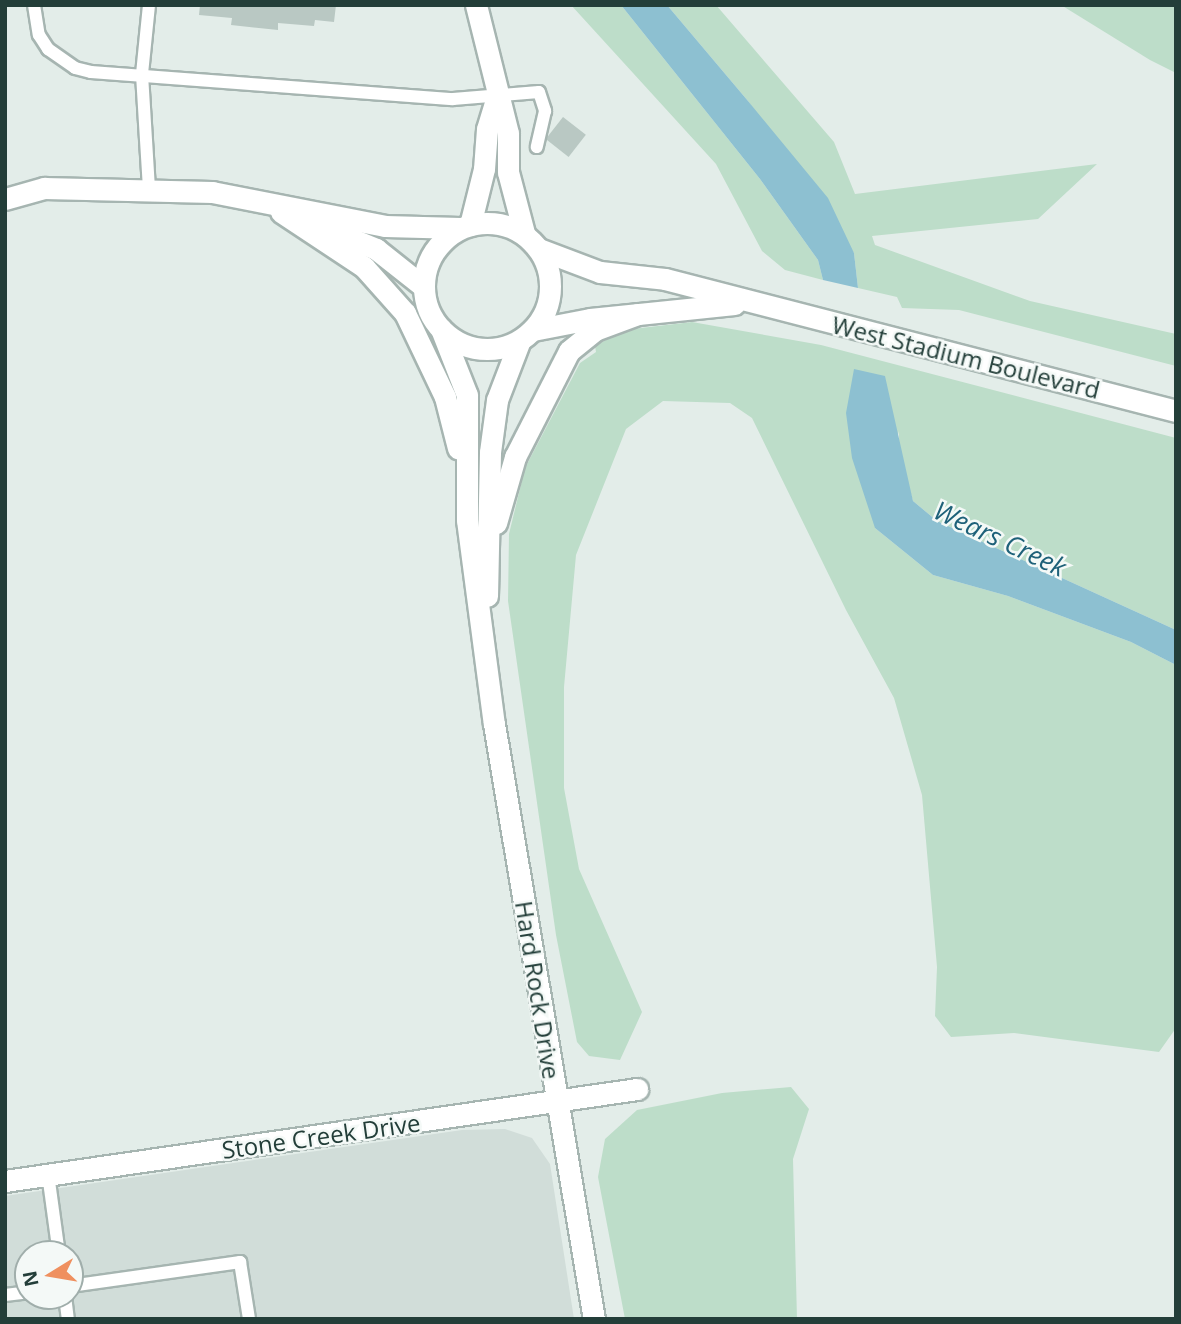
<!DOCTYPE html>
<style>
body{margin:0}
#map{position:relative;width:1181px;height:1324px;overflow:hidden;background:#e3ede9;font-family:"Open Sans",sans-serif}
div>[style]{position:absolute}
.built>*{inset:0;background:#d1ddd9}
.green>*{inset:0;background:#bdddc9}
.water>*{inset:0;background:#8dc0d1}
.building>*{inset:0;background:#b9c8c3;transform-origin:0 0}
.roads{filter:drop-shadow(2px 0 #a6b5b1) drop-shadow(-2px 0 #a6b5b1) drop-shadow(0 2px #a6b5b1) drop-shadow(0 -2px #a6b5b1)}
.lane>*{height:12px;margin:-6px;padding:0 6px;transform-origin:6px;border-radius:6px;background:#fff}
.street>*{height:21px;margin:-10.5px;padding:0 10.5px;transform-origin:10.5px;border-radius:10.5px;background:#fff}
.secondary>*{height:21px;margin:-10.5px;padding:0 10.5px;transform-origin:10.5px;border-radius:10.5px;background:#fff}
.secondary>.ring{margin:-10.5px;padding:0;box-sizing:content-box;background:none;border:21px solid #fff;border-radius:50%}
span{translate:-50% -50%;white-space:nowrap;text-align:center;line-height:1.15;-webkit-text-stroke:5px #f4f9f7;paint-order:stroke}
.street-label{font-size:24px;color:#233e39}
.water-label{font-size:26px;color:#1e6179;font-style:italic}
.frame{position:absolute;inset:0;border:7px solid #233e39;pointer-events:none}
.north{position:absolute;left:14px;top:1240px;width:70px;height:70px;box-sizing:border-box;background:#f4f9f7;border:2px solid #a0aeab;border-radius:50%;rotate:259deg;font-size:19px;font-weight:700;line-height:28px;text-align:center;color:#233e39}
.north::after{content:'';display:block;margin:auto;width:24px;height:32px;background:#ef905f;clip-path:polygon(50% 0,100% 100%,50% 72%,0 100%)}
</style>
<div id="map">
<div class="built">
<div style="clip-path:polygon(evenodd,505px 1129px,532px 1138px,550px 1164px,574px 1319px,5px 1319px,5px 1196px,462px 1130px,505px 1129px,28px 1254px,70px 1254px,70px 1296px,28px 1296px,28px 1254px)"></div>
</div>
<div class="green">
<div style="clip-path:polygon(571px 5px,621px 5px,760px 179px,818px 260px,823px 280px,785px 270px,762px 251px,716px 164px)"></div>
<div style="clip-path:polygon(667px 5px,716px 5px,834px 142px,855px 194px,1097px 164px,1038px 219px,872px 236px,875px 245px,1030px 301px,1176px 334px,1176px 366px,959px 310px,902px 308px,897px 297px,858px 288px,854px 253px,748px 101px)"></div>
<div style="clip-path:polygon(1061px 5px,1176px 5px,1176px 73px,1150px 60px)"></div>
<div style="clip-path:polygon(692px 322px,821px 345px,1176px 438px,1176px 630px,937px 521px,913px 501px,899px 453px,899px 431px,875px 528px,933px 575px,1008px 596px,1131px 642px,1176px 665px,1176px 1028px,1159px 1052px,1014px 1033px,951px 1037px,935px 1016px,937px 967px,922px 795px,894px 698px,846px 610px,752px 418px,730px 403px,663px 401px,626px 429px,576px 555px,564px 687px,564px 788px,579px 869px,642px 1012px,620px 1060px,589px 1056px,577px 1042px,556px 935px,508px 601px,509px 534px,525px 468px,580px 363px,596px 352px,595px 346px,624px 330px)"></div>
<div style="clip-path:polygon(791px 1087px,809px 1109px,793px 1159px,797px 1319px,625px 1319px,598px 1177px,605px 1139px,637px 1110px,722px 1093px)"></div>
</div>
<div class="water">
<div style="clip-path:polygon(621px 5px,667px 5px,748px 101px,828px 198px,854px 253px,858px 288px,823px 280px,818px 260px,760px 179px)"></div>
<div style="clip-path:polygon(854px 369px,885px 376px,913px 501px,937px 521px,1176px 630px,1176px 665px,1131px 642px,1008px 596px,933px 575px,875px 528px,852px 458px,846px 413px)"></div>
</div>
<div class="building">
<div style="clip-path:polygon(200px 5px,336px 5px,334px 22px,315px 20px,314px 26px,278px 23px,278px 30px,231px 25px,232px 18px,199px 15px)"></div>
<div style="left:563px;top:117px;width:29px;height:28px;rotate:38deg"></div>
</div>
<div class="roads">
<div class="lane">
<div style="left:34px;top:5px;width:30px;rotate:81deg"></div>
<div style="left:39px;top:35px;width:17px;rotate:57deg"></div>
<div style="left:48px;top:49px;width:33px;rotate:35deg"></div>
<div style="left:75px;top:68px;width:16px;rotate:14deg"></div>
<div style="left:91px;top:72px;width:363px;rotate:4.3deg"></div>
<div style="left:453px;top:99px;width:86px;rotate:-4.7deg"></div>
<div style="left:539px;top:92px;width:20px;rotate:72deg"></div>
<div style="left:545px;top:111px;width:37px;rotate:103deg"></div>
<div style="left:149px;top:189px;width:115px;rotate:-93.5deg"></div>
<div style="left:142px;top:74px;width:69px;rotate:-84.2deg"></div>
<div style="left:48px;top:1174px;width:81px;rotate:82.2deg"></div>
<div style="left:70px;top:1286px;width:172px;rotate:-8deg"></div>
<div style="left:240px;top:1262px;width:58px;rotate:81deg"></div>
<div style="left:5px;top:1295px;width:23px;rotate:-7deg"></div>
<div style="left:65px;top:1296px;width:23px;rotate:83deg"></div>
</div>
<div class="street">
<div style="left:476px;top:5px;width:132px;rotate:76deg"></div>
<div style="left:508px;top:133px;width:39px;rotate:90deg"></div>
<div style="left:508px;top:172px;width:63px;rotate:75.3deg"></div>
<div style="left:470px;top:225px;width:58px;rotate:-76deg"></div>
<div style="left:484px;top:169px;width:40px;rotate:-85.7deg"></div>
<div style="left:487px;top:129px;width:37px;rotate:-73deg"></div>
<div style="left:5px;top:1181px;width:639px;rotate:-8.28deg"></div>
</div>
<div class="secondary">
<div style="left:5px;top:199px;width:41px;rotate:-15.8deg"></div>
<div style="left:44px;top:188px;width:168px;rotate:1.4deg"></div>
<div style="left:212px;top:192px;width:176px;rotate:11.1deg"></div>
<div style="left:385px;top:226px;width:75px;rotate:1.5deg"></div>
<div style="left:281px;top:212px;width:100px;rotate:33.5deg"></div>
<div style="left:364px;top:267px;width:62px;rotate:48.3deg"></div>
<div style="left:405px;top:313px;width:93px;rotate:64.5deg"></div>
<div style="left:445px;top:397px;width:53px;rotate:75.7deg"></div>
<div class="ring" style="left:424px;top:223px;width:105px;height:105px"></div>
<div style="left:317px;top:225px;width:64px;rotate:22.1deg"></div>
<div style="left:376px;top:249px;width:61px;rotate:38.4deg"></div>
<div style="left:539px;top:249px;width:65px;rotate:20.7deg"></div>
<div style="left:600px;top:272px;width:65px;rotate:6.1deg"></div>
<div style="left:665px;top:279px;width:528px;rotate:14.48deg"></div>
<div style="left:441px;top:329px;width:71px;rotate:68.5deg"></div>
<div style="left:467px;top:395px;width:125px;rotate:90deg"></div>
<div style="left:467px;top:520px;width:206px;rotate:82.5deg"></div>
<div style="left:494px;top:724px;width:603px;rotate:80.46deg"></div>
<div style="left:533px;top:330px;width:58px;rotate:-10.9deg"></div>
<div style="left:590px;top:319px;width:145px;rotate:-5.9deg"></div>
<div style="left:496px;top:523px;width:69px;rotate:-73.9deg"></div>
<div style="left:515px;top:457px;width:119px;rotate:-63deg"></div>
<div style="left:569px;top:351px;width:33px;rotate:-39deg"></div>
<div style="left:595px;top:330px;width:46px;rotate:-20.4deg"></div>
<div style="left:487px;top:596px;width:144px;rotate:-88.8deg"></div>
<div style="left:490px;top:452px;width:52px;rotate:-82.3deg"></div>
<div style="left:497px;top:400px;width:64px;rotate:-69deg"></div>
</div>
</div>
<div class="street-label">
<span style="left:966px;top:357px;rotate:14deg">West Stadium Boulevard</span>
<span style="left:538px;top:990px;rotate:81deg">Hard Rock Drive</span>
<span style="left:321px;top:1136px;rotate:-8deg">Stone Creek Drive</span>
</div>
<div class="water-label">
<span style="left:1000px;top:539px;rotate:25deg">Wears Creek</span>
</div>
<div class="frame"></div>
<div class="north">N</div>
</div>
